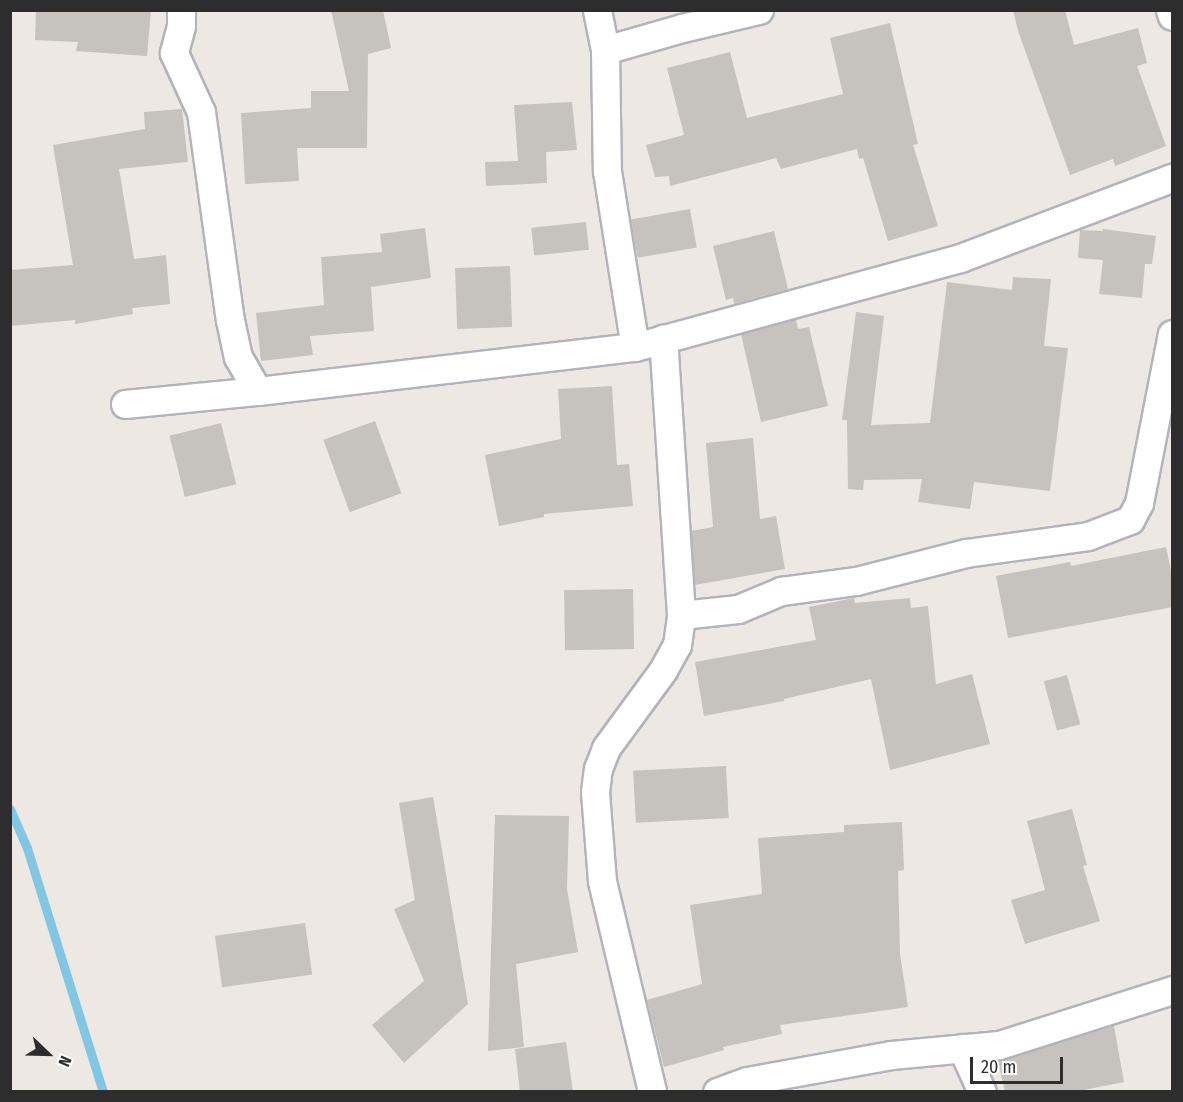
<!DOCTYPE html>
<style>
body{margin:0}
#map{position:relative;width:1183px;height:1102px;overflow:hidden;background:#ede8e2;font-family:"Fira Sans Condensed",sans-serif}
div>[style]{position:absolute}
.stream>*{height:9px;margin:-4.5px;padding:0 4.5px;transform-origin:4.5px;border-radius:4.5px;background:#80c7e4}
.building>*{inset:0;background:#c6c2bd;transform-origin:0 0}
.roads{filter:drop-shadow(2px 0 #b2b3bc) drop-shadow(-2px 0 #b2b3bc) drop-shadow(0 2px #b2b3bc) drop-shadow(0 -2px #b2b3bc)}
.minor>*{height:27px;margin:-13.5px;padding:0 13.5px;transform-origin:13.5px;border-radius:13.5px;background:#fff}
span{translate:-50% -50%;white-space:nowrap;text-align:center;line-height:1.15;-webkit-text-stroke:4.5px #fff;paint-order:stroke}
.frame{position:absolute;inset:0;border:12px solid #2d2d2d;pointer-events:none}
.north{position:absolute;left:18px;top:1024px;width:60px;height:60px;-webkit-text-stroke:4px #fff;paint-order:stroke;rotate:113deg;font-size:16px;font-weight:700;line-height:24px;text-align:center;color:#2d2d2d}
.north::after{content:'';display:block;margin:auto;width:21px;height:27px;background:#2d2d2d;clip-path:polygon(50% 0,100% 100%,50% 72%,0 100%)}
.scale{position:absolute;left:970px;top:1057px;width:93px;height:27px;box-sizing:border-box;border:3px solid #2d2d2d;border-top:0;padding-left:8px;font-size:18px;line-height:21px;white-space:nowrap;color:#2d2d2d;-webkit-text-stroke:4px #fff;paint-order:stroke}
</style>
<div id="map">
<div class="stream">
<div style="left:10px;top:809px;width:43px;rotate:66.4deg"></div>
<div style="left:27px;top:848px;width:256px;rotate:72.7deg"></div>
</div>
<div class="building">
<div style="clip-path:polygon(36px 10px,151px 10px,147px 56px,76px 51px,78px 42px,35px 40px)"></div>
<div style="clip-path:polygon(331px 10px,383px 10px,391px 48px,368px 54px,367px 148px,297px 148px,299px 181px,245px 184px,241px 113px,311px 108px,311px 91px,349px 91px)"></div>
<div style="clip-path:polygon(1013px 10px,1065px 10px,1074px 45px,1138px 28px,1147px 63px,1137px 66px,1166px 146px,1115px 166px,1113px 159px,1070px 175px,1018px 31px)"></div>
<div style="clip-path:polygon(890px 23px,918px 144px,913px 145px,938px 226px,888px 241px,863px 158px,859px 159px,857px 149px,781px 169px,776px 158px,670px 186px,669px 176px,655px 177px,646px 145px,684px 135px,667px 68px,730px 52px,747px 118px,843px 94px,830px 38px)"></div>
<div style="clip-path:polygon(572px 102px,577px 150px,546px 152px,547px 183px,486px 186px,485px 162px,518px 161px,514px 105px)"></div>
<div style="clip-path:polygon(182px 109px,188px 162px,119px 169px,134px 259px,166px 255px,170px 304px,132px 308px,133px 314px,75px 324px,75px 320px,10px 326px,10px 270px,73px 265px,53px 145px,145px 129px,144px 112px)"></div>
<div style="left:690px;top:209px;width:39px;height:60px;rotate:80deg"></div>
<div style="left:586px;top:222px;width:28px;height:55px;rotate:84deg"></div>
<div style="clip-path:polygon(425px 228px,431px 278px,371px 287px,374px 331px,310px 336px,313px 355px,261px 361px,256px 313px,324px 305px,321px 257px,382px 252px,380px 234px)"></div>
<div style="clip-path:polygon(1103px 229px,1156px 236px,1152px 264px,1145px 264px,1142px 298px,1099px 294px,1103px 260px,1078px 258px,1080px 230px,1103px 231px)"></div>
<div style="clip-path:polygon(774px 231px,788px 289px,734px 304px,733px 298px,726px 300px,713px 246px)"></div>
<div style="left:510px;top:266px;width:61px;height:55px;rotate:88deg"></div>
<div style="clip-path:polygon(1013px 277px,1051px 279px,1044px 346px,1068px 348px,1050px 491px,974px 482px,970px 509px,918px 502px,922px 479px,864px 480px,863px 490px,848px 489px,847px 420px,842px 420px,856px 312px,884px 316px,871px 425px,930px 423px,947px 282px,1012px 290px)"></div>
<div style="clip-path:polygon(796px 319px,798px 329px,809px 327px,828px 406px,761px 422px,741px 334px)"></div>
<div style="clip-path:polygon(612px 386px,617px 465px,629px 464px,633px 506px,544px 514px,544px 517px,499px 526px,485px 455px,561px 439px,558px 389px)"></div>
<div style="left:375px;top:421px;width:77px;height:55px;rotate:70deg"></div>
<div style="left:221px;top:423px;width:63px;height:53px;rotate:76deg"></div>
<div style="clip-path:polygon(753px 438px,760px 519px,776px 516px,785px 569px,695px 585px,691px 531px,713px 527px,706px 443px)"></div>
<div style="clip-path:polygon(1166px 547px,1173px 580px,1173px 607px,1008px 638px,996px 576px,1070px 562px,1071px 566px)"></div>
<div style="left:633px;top:589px;width:60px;height:69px;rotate:89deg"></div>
<div style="clip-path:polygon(854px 598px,855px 603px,910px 598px,911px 608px,928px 606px,936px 684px,972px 674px,990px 744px,890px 770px,871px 679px,784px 699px,784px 701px,704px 716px,695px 662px,816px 640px,809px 607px)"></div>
<div style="left:1067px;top:675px;width:51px;height:24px;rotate:75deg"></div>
<div style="left:726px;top:766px;width:52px;height:93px;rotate:87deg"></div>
<div style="clip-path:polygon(433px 797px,468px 1004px,404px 1063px,372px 1025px,424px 981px,394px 909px,415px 900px,399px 803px)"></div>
<div style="clip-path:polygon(1072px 809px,1087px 865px,1083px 866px,1100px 921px,1025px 944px,1011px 900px,1045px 890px,1027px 821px)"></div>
<div style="clip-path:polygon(495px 815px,569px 816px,567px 889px,578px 952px,516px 964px,524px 1047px,488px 1051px)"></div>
<div style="clip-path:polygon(902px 822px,904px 870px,898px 871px,900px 954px,908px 1007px,780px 1025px,782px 1034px,723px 1047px,724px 1050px,664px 1067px,647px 1000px,702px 984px,690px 905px,762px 894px,758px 838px,844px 832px,844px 825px)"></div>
<div style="left:305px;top:923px;width:52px;height:91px;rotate:82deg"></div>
<div style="clip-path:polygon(1114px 1026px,1124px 1082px,1074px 1092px,1005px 1092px,998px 1061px)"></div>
<div style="clip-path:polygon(566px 1042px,573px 1092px,520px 1092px,515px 1049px)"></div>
</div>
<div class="roads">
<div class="minor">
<div style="left:181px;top:10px;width:16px;rotate:90deg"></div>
<div style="left:181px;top:26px;width:28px;rotate:105deg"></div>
<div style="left:174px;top:53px;width:65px;rotate:65.4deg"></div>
<div style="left:201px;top:112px;width:210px;rotate:82.1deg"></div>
<div style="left:230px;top:320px;width:38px;rotate:78deg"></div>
<div style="left:238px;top:357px;width:39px;rotate:60deg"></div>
<div style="left:597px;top:10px;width:41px;rotate:78.7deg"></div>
<div style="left:605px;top:50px;width:121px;rotate:89.1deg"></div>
<div style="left:607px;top:171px;width:178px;rotate:81deg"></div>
<div style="left:1170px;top:10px;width:6px;rotate:72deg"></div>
<div style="left:605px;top:50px;width:80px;rotate:-15.9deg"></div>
<div style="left:682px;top:28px;width:79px;rotate:-13.2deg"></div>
<div style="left:125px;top:404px;width:134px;rotate:-5.6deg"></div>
<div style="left:258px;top:391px;width:380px;rotate:-6.7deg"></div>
<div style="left:635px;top:347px;width:337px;rotate:-15.3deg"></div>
<div style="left:960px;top:258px;width:227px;rotate:-20.7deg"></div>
<div style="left:681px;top:615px;width:57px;rotate:-6deg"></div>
<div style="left:738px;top:609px;width:47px;rotate:-22.7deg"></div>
<div style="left:781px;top:591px;width:76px;rotate:-7.6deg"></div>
<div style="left:856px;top:581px;width:114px;rotate:-14.3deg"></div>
<div style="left:966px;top:553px;width:123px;rotate:-7.9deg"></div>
<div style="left:1088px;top:536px;width:45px;rotate:-20.9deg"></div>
<div style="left:1130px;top:520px;width:19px;rotate:-62deg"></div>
<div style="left:1139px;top:503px;width:172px;rotate:-79deg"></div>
<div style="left:962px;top:1048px;width:48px;rotate:65.6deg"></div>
<div style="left:652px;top:1091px;width:216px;rotate:-103.4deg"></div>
<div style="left:602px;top:881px;width:89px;rotate:-94.5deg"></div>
<div style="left:595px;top:792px;width:23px;rotate:-83deg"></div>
<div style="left:598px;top:769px;width:22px;rotate:-69deg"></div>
<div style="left:606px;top:748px;width:97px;rotate:-53.8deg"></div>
<div style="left:663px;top:670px;width:29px;rotate:-61deg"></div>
<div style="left:677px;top:645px;width:30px;rotate:-82deg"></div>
<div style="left:681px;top:615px;width:277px;rotate:-93.7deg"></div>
<div style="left:717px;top:1092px;width:32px;rotate:-20deg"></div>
<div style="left:747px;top:1081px;width:146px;rotate:-10.2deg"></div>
<div style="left:891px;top:1055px;width:108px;rotate:-5.3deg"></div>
<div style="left:999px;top:1045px;width:182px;rotate:-17.6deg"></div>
</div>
</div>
<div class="frame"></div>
<div class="north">N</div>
<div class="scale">20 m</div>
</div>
